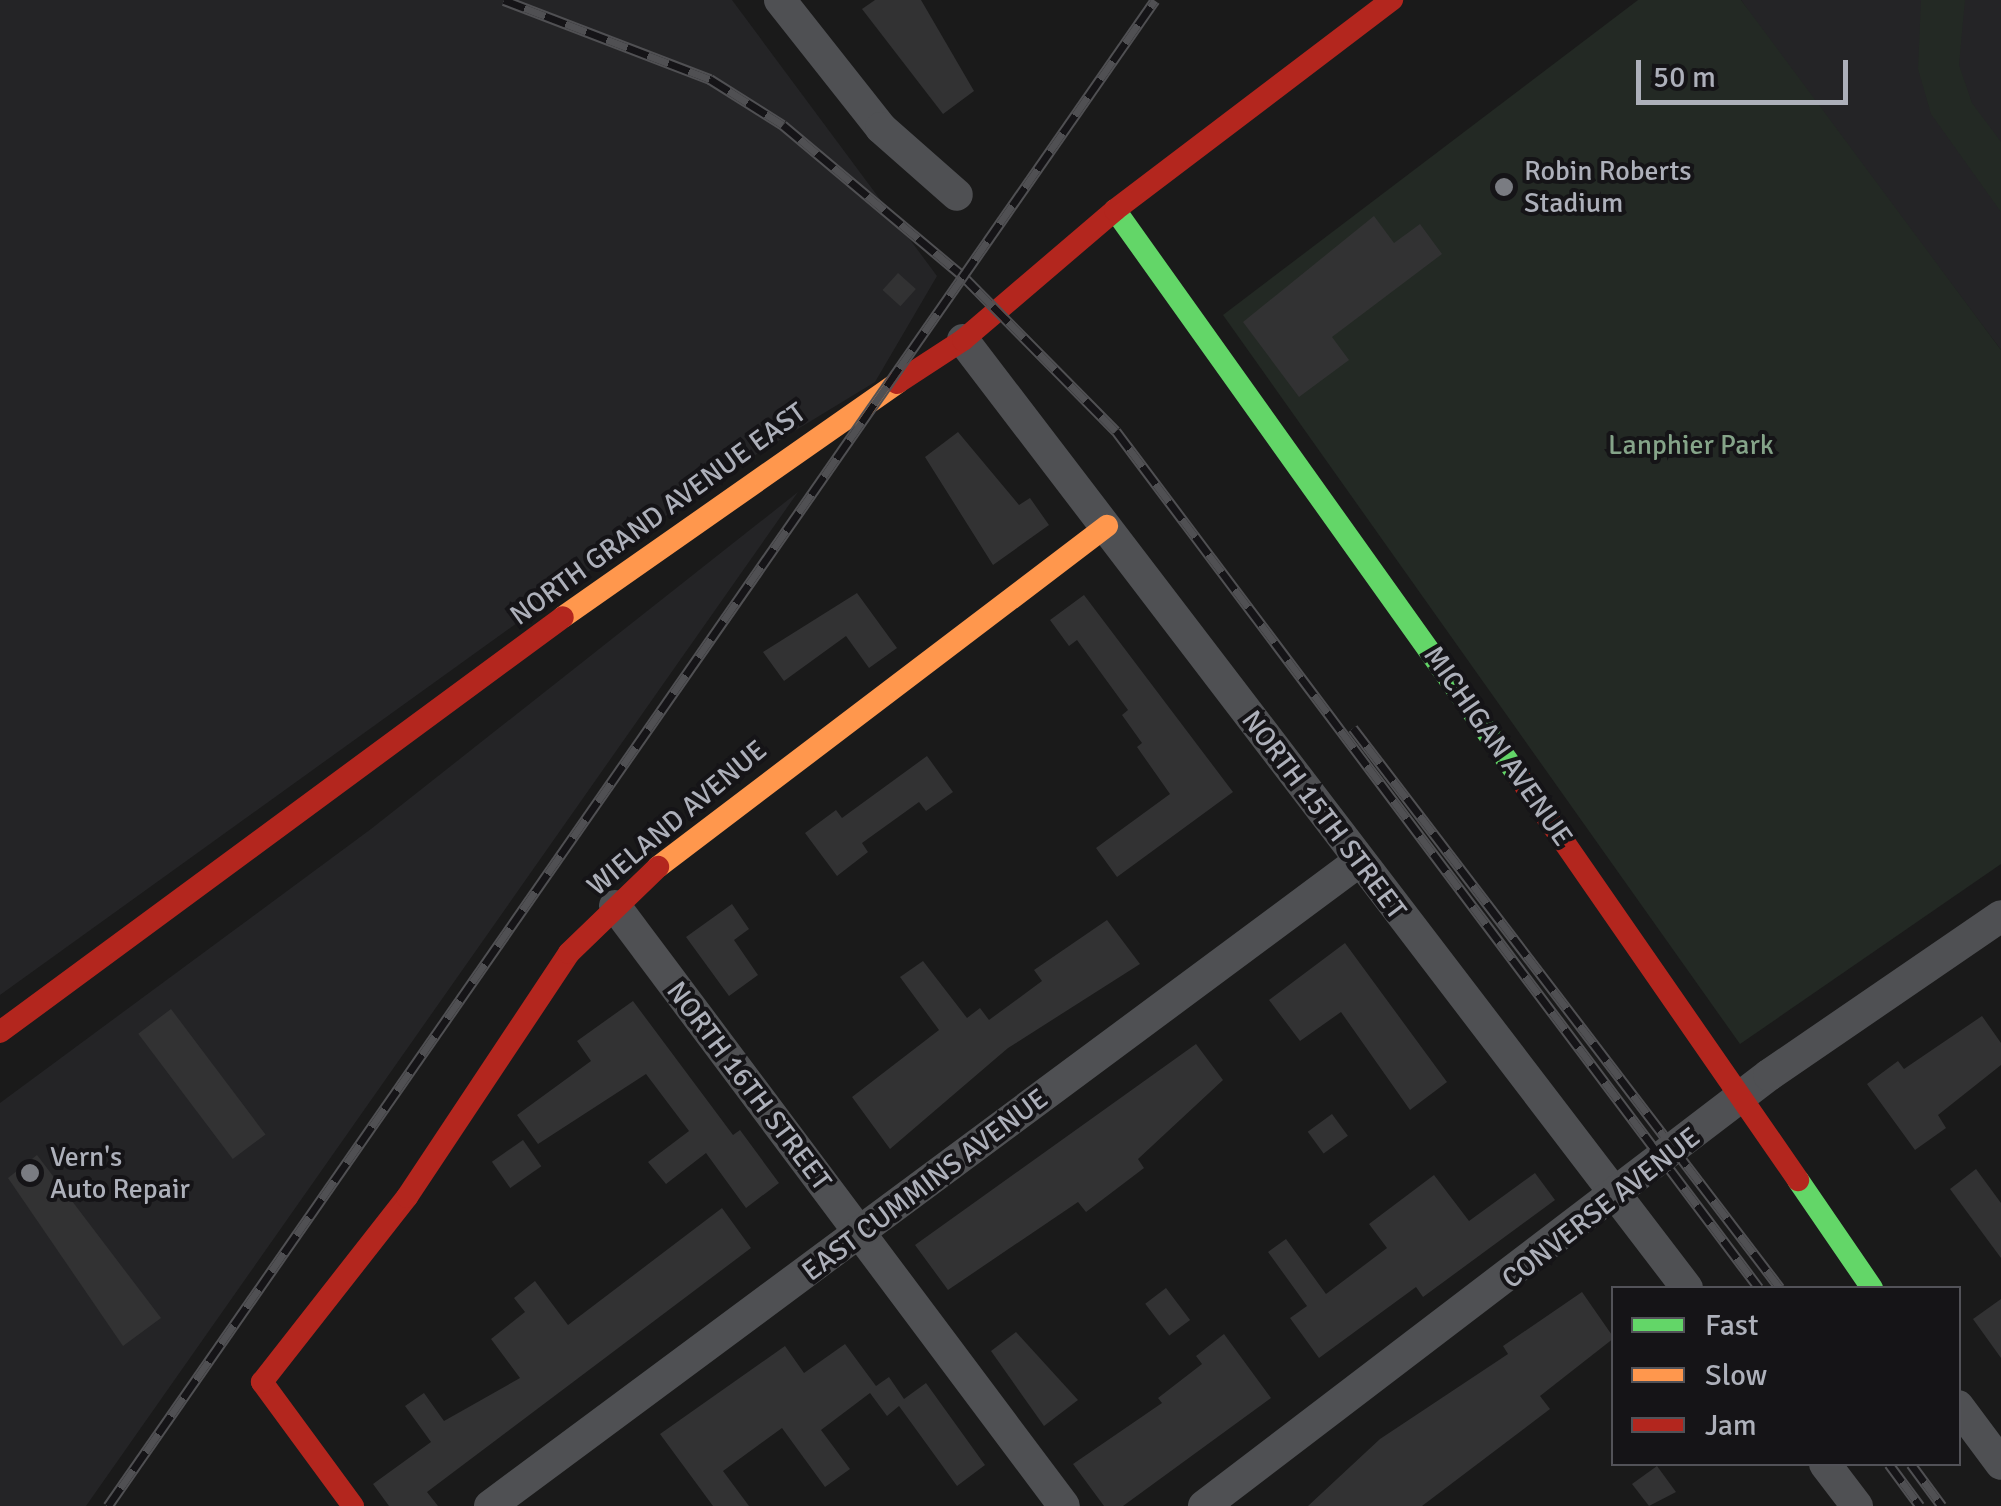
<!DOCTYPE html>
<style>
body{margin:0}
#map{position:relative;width:2001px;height:1506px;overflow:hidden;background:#1a1a1a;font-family:Signika,sans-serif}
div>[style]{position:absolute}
.built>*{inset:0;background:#242426}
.green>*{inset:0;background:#232924}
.building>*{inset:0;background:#323233;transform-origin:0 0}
.street>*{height:32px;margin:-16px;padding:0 16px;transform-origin:16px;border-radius:16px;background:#4f5053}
.fast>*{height:22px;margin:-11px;padding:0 11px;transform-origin:11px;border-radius:11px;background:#63d668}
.slow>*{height:22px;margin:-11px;padding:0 11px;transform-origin:11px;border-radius:11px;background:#ff974d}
.jam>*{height:22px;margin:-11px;padding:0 11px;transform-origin:11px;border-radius:11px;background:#b3261e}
.rail>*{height:11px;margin-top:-5.5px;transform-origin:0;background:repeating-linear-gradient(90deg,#151417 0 22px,#505053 0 44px);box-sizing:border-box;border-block:2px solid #505053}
.dots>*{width:28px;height:28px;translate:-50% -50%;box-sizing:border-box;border:5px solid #151417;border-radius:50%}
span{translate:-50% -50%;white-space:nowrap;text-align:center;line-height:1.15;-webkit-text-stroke:8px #151417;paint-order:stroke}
.poi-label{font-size:28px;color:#adb0ba}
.left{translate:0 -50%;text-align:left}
.park-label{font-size:28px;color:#85a489}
.street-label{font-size:28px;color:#adb0ba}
.legend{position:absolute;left:1611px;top:1286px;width:350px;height:180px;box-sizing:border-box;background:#151417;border:2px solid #525258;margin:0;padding:12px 18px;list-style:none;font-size:30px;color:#adb0ba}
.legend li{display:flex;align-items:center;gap:20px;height:50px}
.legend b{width:50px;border:2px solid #525258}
.scale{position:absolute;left:1636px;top:60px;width:212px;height:45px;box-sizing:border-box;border:5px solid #adb0ba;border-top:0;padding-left:12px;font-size:30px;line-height:35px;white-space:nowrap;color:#adb0ba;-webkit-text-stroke:8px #151417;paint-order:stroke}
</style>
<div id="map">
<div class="built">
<div style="clip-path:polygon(0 0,732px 0,937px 276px,875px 382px,724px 474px,0 995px)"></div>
<div style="clip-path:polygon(1741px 0,2001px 0,2001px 350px,1773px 47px)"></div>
<div style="clip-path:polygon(798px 492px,86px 1506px,0 1506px,0 1103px,371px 829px)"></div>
</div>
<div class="green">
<div style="clip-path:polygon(1638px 0,1741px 0,2001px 350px,2001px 864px,1740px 1044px,1223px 315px)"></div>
<div style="clip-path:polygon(1921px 0,1965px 0,1959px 65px,1972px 103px,2001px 142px,2001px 212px,1931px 114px,1918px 69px)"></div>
</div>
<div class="building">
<div style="clip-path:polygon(875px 0,921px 0,974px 91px,943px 114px,862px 9px)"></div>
<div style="clip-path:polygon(1374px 216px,1394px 243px,1420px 224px,1442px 254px,1332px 337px,1349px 360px,1299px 397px,1243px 322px)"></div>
<div style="left:898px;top:273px;width:24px;height:23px;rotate:42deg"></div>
<div style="clip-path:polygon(958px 432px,1019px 505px,1030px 498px,1049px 525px,993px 565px,925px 457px)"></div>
<div style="clip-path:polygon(857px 593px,897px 648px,869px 668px,846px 636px,784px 681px,763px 652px)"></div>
<div style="clip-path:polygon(1084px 595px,1233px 792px,1117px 877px,1096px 848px,1170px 794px,1137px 747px,1142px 743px,1122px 715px,1128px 710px,1077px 640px,1069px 646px,1050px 620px)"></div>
<div style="clip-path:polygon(927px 756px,953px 792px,926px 811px,919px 802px,862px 843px,868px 852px,837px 876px,805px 833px,836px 810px,842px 818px)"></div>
<div style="clip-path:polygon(732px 904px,749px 929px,734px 940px,758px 975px,729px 996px,686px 937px)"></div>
<div style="clip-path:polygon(1107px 920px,1140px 964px,1008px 1048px,890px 1149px,852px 1097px,939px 1030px,900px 977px,923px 961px,967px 1018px,980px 1008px,989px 1020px,1042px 981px,1034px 970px)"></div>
<div style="clip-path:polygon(1345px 943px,1447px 1082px,1410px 1110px,1341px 1012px,1300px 1041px,1269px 1000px)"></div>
<div style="clip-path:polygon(633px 1001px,733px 1135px,740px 1130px,779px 1183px,746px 1208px,706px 1153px,666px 1184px,648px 1162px,689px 1131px,646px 1074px,538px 1144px,517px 1115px,591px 1061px,577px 1041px)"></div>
<div style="left:171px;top:1009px;width:157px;height:41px;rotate:53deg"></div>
<div style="clip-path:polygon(1982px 1016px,2001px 1043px,2001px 1065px,1938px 1115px,1946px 1128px,1915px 1150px,1867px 1084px,1898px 1061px,1904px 1069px)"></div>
<div style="clip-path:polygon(1196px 1044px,1223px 1080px,1138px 1159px,1144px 1168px,1086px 1212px,1078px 1202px,948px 1290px,915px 1245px)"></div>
<div style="left:1332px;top:1114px;width:27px;height:30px;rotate:54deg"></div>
<div style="left:523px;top:1140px;width:32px;height:38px;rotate:55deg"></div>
<div style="clip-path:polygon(37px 1155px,161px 1318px,123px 1346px,8px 1178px)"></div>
<div style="clip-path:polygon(1976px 1169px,2001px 1203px,2001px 1258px,1950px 1189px)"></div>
<div style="clip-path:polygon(1535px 1173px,1555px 1200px,1423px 1297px,1416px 1287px,1319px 1358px,1290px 1318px,1307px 1306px,1268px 1252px,1286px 1239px,1326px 1294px,1387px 1248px,1369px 1224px,1434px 1175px,1469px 1221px)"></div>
<div style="clip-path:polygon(722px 1208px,751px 1248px,427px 1492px,438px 1506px,389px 1506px,373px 1484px,431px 1442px,405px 1406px,424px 1393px,444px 1421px,520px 1378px,491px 1339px,525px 1312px,514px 1298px,535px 1281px,568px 1325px)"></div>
<div style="left:1166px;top:1288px;width:40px;height:26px;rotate:53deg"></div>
<div style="clip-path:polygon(1582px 1292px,1614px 1338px,1540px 1396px,1550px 1409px,1422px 1506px,1308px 1506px,1380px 1439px,1508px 1354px,1503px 1346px)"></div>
<div style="clip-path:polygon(2001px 1299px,2001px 1358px,1973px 1319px)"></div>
<div style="clip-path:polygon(1016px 1332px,1078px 1400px,1044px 1426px,991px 1351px)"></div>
<div style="clip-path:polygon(1224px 1334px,1271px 1398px,1123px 1506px,1104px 1506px,1073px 1464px,1162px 1403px,1158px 1398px,1202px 1364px,1196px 1356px)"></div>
<div style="clip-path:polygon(845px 1344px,876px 1386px,889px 1377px,904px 1399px,926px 1383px,985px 1465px,957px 1486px,899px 1406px,887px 1416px,870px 1393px,821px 1430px,850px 1469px,825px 1487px,782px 1428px,723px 1471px,749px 1506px,713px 1506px,660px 1434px,785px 1346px,804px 1373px)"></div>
<div style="clip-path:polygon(1657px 1466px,1676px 1492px,1649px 1506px,1632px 1484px)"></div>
</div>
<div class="street">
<div style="left:780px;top:0;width:163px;rotate:51.7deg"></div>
<div style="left:881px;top:128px;width:101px;rotate:41.4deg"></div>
<div style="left:963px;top:340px;width:1193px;rotate:52.63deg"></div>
<div style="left:615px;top:906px;width:749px;rotate:53.19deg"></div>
<div style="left:1958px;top:1406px;width:72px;rotate:53.4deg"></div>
<div style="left:1825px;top:1464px;width:53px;rotate:52.7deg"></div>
<div style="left:490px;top:1506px;width:1081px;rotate:-36.57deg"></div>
<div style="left:1204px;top:1506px;width:711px;rotate:-37.34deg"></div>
<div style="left:1769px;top:1075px;width:281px;rotate:-34.4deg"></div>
</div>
<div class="fast">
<div style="left:1115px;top:210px;width:693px;rotate:54.52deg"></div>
<div style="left:1798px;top:1180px;width:131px;rotate:55.6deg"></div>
</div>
<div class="slow">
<div style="left:563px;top:617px;width:408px;rotate:-35deg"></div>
<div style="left:658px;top:867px;width:564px;rotate:-37.22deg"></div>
</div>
<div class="jam">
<div style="left:897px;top:383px;width:79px;rotate:-33.1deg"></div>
<div style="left:963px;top:340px;width:200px;rotate:-40.5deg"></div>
<div style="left:1115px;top:210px;width:348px;rotate:-37.2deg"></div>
<div style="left:1517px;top:774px;width:494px;rotate:55.3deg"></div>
<div style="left:0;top:1032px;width:699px;rotate:-36.39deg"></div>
<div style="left:353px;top:1506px;width:154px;rotate:-126.3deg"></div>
<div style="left:262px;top:1382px;width:235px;rotate:-51.9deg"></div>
<div style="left:407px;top:1197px;width:293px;rotate:-56.4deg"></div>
<div style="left:569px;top:953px;width:124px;rotate:-44deg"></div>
</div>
<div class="rail">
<div style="left:504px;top:0;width:221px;rotate:21deg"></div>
<div style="left:710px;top:79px;width:86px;rotate:32.2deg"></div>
<div style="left:783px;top:125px;width:234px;rotate:40deg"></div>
<div style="left:962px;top:275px;width:219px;rotate:45.4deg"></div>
<div style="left:1116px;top:431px;width:1071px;rotate:53.12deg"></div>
<div style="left:1353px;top:728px;width:704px;rotate:52.67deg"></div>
<div style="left:1889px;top:1464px;width:52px;rotate:53.6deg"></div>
<div style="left:1911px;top:1464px;width:52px;rotate:53.6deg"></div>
<div style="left:108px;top:1506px;width:1834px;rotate:-55.19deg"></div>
</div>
<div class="dots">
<div style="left:1504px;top:187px;background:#7a7c82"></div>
<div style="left:30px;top:1173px;background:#7a7c82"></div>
</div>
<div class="poi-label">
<span class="left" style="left:1524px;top:187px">Robin Roberts<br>Stadium</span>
<span class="left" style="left:50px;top:1173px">Vern's<br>Auto Repair</span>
</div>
<div class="park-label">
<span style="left:1691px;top:445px">Lanphier Park</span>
</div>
<div class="street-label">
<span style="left:658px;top:514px;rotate:-36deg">NORTH GRAND AVENUE EAST</span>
<span style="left:1498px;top:746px;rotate:55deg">MICHIGAN AVENUE</span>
<span style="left:1324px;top:815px;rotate:53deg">NORTH 15TH STREET</span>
<span style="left:677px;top:818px;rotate:-40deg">WIELAND AVENUE</span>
<span style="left:749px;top:1086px;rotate:53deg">NORTH 16TH STREET</span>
<span style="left:925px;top:1185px;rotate:-37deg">EAST CUMMINS AVENUE</span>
<span style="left:1601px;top:1208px;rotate:-38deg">CONVERSE AVENUE</span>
</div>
<ul class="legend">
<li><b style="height:12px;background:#63d668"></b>Fast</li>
<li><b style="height:12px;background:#ff974d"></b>Slow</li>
<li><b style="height:12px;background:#b3261e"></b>Jam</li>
</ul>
<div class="scale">50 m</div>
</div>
